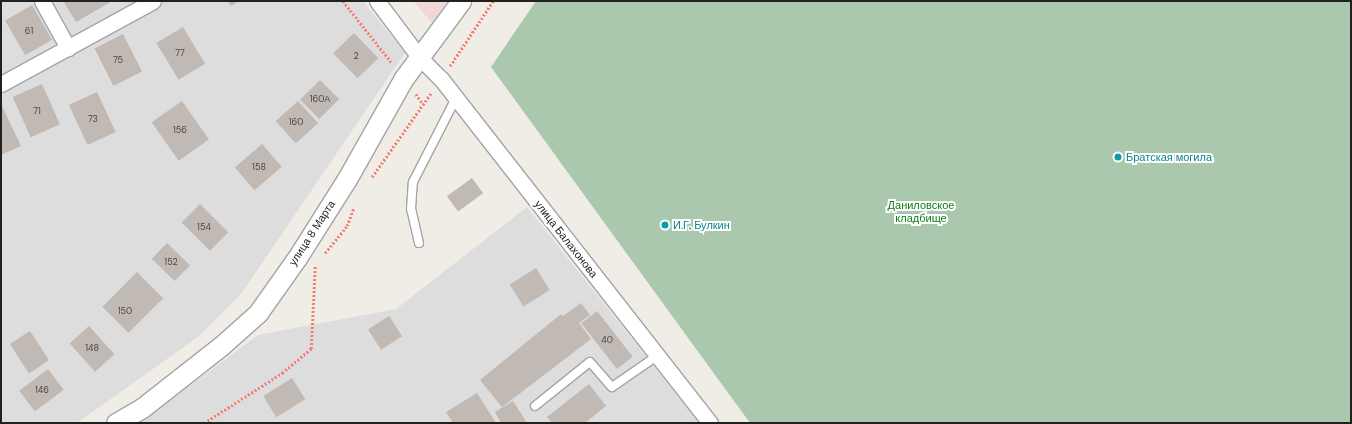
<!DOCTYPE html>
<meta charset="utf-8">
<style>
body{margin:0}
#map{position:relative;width:1352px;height:424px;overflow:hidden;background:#f0ede7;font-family:"DM Sans",sans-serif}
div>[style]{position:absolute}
.residential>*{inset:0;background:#dedddd}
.commercial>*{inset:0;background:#f0d8d7}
.cemetery>*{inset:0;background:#a9c8ad}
.building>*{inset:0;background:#c1b9b3;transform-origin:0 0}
.path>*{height:2.5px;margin-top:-1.25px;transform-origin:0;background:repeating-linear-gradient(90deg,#f57d74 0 2px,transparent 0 4px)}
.roads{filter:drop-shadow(1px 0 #a4a4a4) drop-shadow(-1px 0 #a4a4a4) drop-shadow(0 1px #a4a4a4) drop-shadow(0 -1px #a4a4a4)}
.service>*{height:8px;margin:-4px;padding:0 4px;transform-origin:4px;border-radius:4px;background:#fff}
.minor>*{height:15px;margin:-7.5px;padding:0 7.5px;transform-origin:7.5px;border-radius:7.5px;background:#fff}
.tertiary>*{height:19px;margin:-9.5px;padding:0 9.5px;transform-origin:9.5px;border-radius:9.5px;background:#fff}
.dots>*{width:11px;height:11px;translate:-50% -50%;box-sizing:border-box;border:2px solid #fff;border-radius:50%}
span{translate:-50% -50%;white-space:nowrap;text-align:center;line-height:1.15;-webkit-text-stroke:4px #fff;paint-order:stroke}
.number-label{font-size:9px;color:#484645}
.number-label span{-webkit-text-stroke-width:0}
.culture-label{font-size:11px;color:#0d838f}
.left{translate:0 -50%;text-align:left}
.park-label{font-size:11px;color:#107c16}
.street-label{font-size:11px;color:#202020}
.frame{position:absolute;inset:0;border:2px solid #202020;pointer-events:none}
</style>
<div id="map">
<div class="residential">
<div style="clip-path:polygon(1px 1px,363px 1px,405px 53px,241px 294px,198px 337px,77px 423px,1px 423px)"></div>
<div style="clip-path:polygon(527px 207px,699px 423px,140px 423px,258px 335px,396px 309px)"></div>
</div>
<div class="commercial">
<div style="clip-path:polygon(413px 1px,448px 1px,432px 23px)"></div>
</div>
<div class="cemetery">
<div style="clip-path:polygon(536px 1px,1351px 1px,1351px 423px,750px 423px,491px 67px)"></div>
</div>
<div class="building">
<div style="clip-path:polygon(63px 1px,108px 1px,109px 3px,76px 22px)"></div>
<div style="clip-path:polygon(228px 1px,239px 1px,231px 6px)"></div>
<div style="left:32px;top:5px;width:40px;height:31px;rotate:60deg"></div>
<div style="left:183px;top:27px;width:43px;height:31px;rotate:59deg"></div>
<div style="left:354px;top:33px;width:35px;height:29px;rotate:46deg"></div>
<div style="left:123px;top:34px;width:42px;height:32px;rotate:63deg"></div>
<div style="left:320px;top:80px;width:27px;height:28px;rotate:45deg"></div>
<div style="left:42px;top:84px;width:44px;height:32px;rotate:66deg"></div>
<div style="left:97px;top:92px;width:44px;height:31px;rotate:65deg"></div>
<div style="left:182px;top:101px;width:47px;height:37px;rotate:55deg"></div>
<div style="left:298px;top:101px;width:30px;height:30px;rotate:48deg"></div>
<div style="clip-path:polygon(1px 104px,21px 146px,1px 155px)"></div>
<div style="left:262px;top:144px;width:30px;height:36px;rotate:49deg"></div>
<div style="left:472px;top:178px;width:19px;height:31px;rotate:54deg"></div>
<div style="left:200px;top:204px;width:40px;height:26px;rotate:45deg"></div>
<div style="left:167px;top:243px;width:32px;height:22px;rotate:44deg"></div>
<div style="left:536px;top:268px;width:26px;height:31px;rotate:58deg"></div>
<div style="left:137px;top:272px;width:37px;height:49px;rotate:45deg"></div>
<div style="clip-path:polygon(581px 303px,590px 315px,579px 323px,591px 339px,502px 407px,480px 380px,561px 314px,563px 316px)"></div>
<div style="left:597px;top:311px;width:58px;height:20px;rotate:52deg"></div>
<div style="left:389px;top:316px;width:24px;height:25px;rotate:57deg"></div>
<div style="left:89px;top:326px;width:38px;height:26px;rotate:48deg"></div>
<div style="left:30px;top:331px;width:35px;height:24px;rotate:57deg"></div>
<div style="left:48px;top:369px;width:26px;height:36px;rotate:53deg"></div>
<div style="left:292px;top:378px;width:25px;height:34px;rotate:58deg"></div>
<div style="clip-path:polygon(589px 384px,606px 406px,585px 423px,552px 423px,547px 417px)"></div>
<div style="clip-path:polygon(477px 393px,496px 423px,453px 423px,446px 412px)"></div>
<div style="clip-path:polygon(513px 401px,527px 423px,501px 423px,495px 412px)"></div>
</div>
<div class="path">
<div style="left:343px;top:1px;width:79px;rotate:51.7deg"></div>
<div style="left:450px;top:66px;width:78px;rotate:-56.5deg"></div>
<div style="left:416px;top:94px;width:11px;rotate:56deg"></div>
<div style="left:372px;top:177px;width:103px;rotate:-54.9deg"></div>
<div style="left:325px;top:253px;width:35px;rotate:-51deg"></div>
<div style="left:347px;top:226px;width:20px;rotate:-70deg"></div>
<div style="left:204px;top:423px;width:93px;rotate:-32.7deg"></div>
<div style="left:282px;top:373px;width:38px;rotate:-40deg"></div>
<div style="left:311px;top:349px;width:83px;rotate:-87.2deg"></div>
</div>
<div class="roads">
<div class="service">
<div style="left:419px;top:243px;width:35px;rotate:-103deg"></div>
<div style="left:411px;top:209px;width:27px;rotate:-86deg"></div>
<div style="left:413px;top:182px;width:94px;rotate:-62.9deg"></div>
<div style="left:535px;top:406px;width:70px;rotate:-38.7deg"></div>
<div style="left:590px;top:362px;width:33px;rotate:49deg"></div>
<div style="left:612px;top:387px;width:55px;rotate:-34.6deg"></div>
</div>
<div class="minor">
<div style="left:42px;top:1px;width:54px;rotate:61deg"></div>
<div style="left:377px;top:1px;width:71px;rotate:53deg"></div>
<div style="left:420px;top:58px;width:31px;rotate:45deg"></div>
<div style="left:442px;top:80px;width:435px;rotate:52deg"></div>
<div style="left:1px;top:84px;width:173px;rotate:-28.6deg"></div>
</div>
<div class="tertiary">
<div style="left:116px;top:423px;width:30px;rotate:-30deg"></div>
<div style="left:142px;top:408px;width:100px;rotate:-38.1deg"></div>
<div style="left:221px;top:346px;width:50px;rotate:-41.7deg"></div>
<div style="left:258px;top:313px;width:67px;rotate:-54.7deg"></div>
<div style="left:297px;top:258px;width:93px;rotate:-57.7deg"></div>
<div style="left:347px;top:179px;width:116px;rotate:-60.6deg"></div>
<div style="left:404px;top:78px;width:96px;rotate:-53.5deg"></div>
</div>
</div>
<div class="dots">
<div style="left:1118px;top:157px;background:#0f9aa8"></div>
<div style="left:665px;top:225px;background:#0f9aa8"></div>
</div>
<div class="number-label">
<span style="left:29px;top:31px">61</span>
<span style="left:180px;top:53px">77</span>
<span style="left:356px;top:56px">2</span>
<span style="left:118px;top:60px">75</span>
<span style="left:320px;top:99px">160А</span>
<span style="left:37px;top:111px">71</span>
<span style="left:93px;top:119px">73</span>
<span style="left:296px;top:122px">160</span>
<span style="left:180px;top:130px">156</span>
<span style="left:259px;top:167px">158</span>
<span style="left:204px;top:227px">154</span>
<span style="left:171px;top:262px">152</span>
<span style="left:125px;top:311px">150</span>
<span style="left:607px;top:340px">40</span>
<span style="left:92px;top:348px">148</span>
<span style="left:42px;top:390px">146</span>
</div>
<div class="culture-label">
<span class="left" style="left:1126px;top:157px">Братская могила</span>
<span class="left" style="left:673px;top:225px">И.Г. Булкин</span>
</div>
<div class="park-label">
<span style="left:921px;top:212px">Даниловское<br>кладбище</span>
</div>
<div class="street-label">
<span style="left:312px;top:233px;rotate:-57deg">улица 8 Марта</span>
<span style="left:566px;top:239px;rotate:52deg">улица Балахонова</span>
</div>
<div class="frame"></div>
</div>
